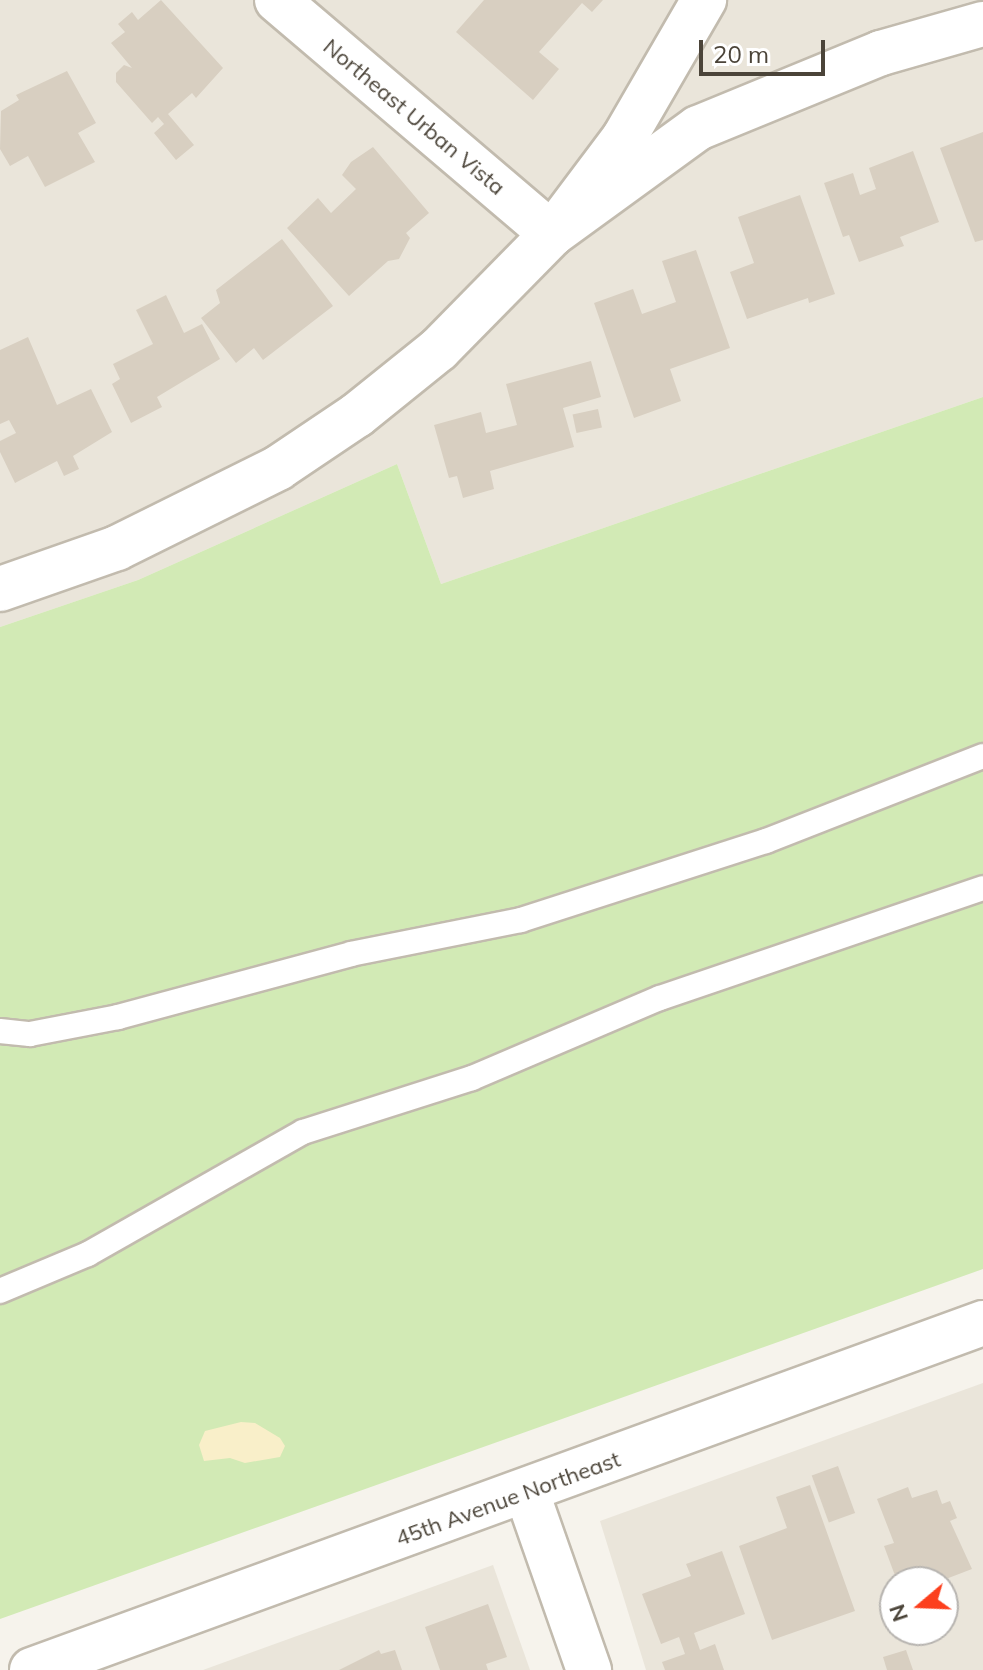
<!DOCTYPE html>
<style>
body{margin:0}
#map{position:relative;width:983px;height:1670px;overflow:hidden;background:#f6f3ec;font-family:Mulish,sans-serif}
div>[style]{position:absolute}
.residential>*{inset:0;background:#eae5da}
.green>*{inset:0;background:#d2eab5}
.sand>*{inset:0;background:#f9efc9}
.building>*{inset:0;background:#d8cfc1;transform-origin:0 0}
.roads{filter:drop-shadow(2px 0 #c2bbae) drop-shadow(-2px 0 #c2bbae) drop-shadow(0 2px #c2bbae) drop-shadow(0 -2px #c2bbae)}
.service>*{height:24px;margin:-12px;padding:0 12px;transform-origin:12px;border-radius:12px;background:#fff}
.minor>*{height:44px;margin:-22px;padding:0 22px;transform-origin:22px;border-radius:22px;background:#fff}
span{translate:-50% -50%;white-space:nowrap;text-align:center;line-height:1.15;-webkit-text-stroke:6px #fff;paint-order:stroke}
.street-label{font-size:22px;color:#4b4439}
.north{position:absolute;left:879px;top:1566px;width:80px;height:80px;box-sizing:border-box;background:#fff;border:2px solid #b7b4b0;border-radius:50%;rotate:251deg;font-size:22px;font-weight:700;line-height:32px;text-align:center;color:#4b4439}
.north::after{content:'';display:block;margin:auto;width:28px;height:36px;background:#fc3f1d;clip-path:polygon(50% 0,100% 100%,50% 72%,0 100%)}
.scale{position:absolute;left:699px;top:40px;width:126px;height:36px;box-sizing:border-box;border:4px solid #4b4439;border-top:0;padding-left:10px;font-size:24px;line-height:28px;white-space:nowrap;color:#4b4439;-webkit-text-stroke:6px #fff;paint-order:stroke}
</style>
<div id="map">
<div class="residential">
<div style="clip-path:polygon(0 0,983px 0,983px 397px,441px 584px,397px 464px,138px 580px,0 627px)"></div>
<div style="clip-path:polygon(evenodd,983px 1383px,983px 1670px,646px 1670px,600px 1521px,983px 1383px,895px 1582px,943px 1582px,943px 1630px,895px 1630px,895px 1582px)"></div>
<div style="clip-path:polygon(493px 1565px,530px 1670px,203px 1670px)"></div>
</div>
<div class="green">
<div style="clip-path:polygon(983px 397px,983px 1269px,0 1619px,0 627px,138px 580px,397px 464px,441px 584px)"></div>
</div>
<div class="sand">
<div style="clip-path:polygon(241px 1422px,255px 1423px,280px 1438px,285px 1446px,280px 1457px,245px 1463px,230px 1458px,204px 1461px,199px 1445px,205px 1431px)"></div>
</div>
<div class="building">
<div style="clip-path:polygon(161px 0,223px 68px,196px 98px,192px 93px,168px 114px,194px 145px,176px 160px,154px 133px,164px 124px,158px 117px,152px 123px,116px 82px,116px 73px,124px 65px,132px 68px,111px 43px,125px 32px,118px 24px,132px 12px,138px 20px)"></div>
<div style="clip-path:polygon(484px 0,603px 0,592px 12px,582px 3px,539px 52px,559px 69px,533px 100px,456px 32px)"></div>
<div style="clip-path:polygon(67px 71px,96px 123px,78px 133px,95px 162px,45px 187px,28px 156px,10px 166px,0 149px,1px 111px,19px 100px,16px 95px)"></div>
<div style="clip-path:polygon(983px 132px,983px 240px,975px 242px,940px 148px)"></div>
<div style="clip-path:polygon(373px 147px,429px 213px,406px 233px,410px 238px,399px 259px,388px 261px,349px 296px,287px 228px,318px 198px,331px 213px,356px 189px,342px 175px,351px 162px)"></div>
<div style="clip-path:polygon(913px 151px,939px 222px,900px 237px,904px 246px,859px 262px,849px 235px,843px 237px,824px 183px,853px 173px,860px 195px,876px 189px,869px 168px)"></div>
<div style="clip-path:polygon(800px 195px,835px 294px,809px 303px,808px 298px,747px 319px,730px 272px,754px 263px,738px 217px)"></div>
<div style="clip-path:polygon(282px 239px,333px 306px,263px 360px,254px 348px,236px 363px,201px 318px,220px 303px,216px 290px)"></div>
<div style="clip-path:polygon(696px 250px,730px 348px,670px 369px,681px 401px,634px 418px,594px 303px,633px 289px,642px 314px,676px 302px,662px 261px)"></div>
<div style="clip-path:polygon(166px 295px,184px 333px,202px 324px,220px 359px,157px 397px,162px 407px,131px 423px,112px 384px,120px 379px,113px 364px,153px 344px,136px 310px)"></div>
<div style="clip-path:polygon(28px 337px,57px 405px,91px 389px,112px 432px,73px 456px,79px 469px,64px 476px,57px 461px,15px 483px,0 452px,0 441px,16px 433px,9px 420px,0 424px,0 350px)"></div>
<div style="clip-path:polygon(591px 361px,601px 397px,563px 408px,574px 447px,490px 471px,494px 489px,463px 498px,457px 476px,449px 478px,434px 425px,481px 412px,486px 433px,517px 425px,506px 384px)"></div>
<div style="left:598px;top:409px;width:19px;height:26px;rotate:78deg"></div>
<div style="left:838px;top:1466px;width:50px;height:28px;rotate:70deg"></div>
<div style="clip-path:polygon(810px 1485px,855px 1611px,772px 1640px,739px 1546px,787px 1528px,776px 1497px)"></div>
<div style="clip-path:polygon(908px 1487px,912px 1498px,937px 1490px,942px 1504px,950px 1501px,957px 1518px,950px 1521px,972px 1569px,938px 1582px,909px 1582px,907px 1577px,897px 1581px,884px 1546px,894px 1543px,877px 1499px)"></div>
<div style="clip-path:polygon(722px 1551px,745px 1614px,694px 1633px,700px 1650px,715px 1644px,724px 1670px,665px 1670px,662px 1662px,685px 1654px,679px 1637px,661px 1644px,642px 1594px,691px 1576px,686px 1564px)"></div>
<div style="clip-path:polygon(488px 1604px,507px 1657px,486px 1664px,488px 1670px,440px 1670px,425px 1627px)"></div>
<div style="clip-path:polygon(379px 1650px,381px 1654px,395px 1650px,402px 1670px,339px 1670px)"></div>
<div style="clip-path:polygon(906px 1650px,913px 1670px,887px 1670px,883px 1657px)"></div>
</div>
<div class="roads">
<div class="service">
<div style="left:0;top:1031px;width:30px;rotate:6deg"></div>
<div style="left:30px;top:1034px;width:90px;rotate:-10.9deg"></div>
<div style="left:118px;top:1017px;width:241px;rotate:-15.1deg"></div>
<div style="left:351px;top:954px;width:173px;rotate:-11.3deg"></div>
<div style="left:521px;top:920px;width:257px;rotate:-17.9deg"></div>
<div style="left:766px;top:841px;width:233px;rotate:-21.4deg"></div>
<div style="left:0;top:1291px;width:95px;rotate:-22.8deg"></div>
<div style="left:88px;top:1254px;width:247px;rotate:-29.6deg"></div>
<div style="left:303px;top:1132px;width:177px;rotate:-17.7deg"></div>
<div style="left:472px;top:1078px;width:204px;rotate:-23.1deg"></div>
<div style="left:660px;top:998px;width:341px;rotate:-18.8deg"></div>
</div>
<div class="minor">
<div style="left:277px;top:0;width:361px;rotate:40.4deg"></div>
<div style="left:552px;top:234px;width:120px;rotate:-53.1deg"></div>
<div style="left:624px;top:138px;width:160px;rotate:-59.9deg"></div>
<div style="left:0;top:589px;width:124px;rotate:-19.3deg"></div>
<div style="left:117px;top:548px;width:180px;rotate:-26.4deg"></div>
<div style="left:278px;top:468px;width:95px;rotate:-33.9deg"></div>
<div style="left:357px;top:415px;width:105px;rotate:-38.8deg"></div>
<div style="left:439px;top:349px;width:161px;rotate:-45.5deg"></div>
<div style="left:552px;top:234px;width:180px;rotate:-36deg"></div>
<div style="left:698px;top:128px;width:198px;rotate:-22.3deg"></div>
<div style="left:881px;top:53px;width:106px;rotate:-15.9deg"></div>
<div style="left:527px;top:1493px;width:188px;rotate:70.7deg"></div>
<div style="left:32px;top:1670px;width:1012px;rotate:-20.05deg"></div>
</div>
</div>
<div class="street-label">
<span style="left:414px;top:117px;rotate:40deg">Northeast Urban Vista</span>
<span style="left:508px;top:1499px;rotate:-20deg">45th Avenue Northeast</span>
</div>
<div class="north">N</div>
<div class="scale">20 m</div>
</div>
